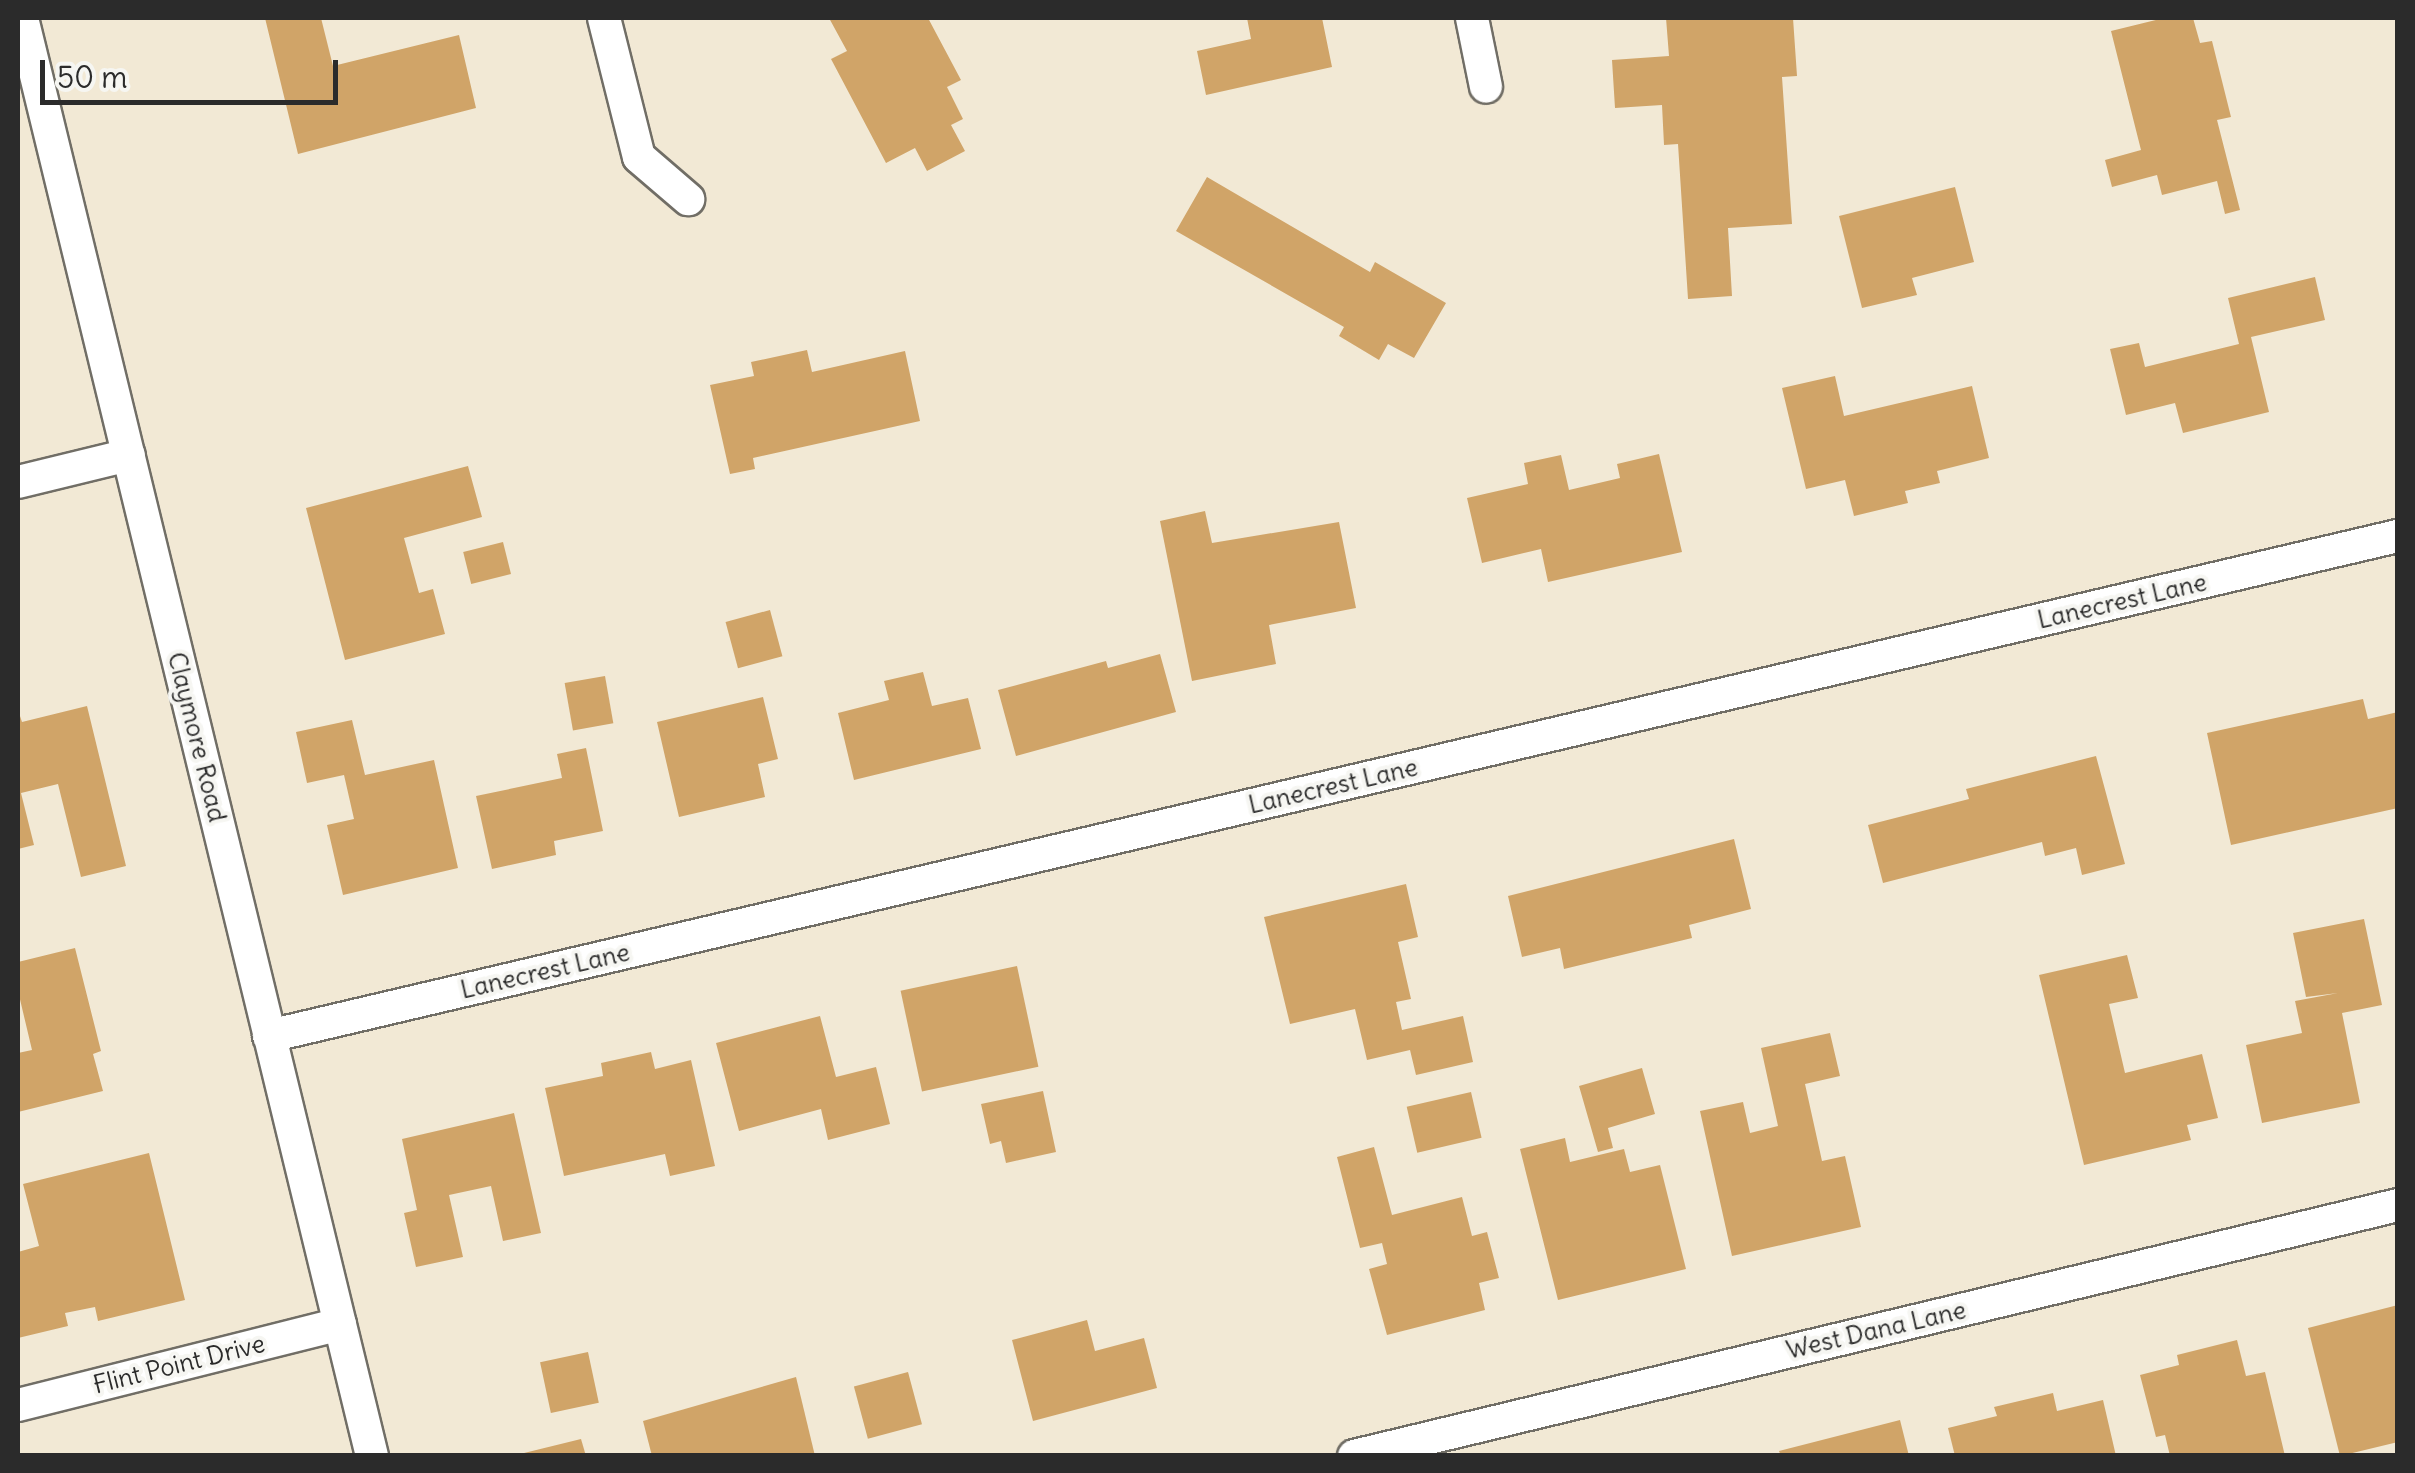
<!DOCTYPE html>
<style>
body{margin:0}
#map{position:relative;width:2415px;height:1473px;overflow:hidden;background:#f2e9d5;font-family:Delius,sans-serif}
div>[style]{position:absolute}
.building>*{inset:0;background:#d0a468;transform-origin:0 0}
.roads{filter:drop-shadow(2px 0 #716e66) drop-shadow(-2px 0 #716e66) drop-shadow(0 2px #716e66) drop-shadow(0 -2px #716e66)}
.street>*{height:32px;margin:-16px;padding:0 16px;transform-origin:16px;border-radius:16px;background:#fff}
span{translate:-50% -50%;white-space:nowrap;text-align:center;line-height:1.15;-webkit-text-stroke:8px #f6f6f2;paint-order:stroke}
.street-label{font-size:25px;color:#2b2b2b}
.frame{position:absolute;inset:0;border:20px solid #2b2b2b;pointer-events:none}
.scale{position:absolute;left:40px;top:60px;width:298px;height:45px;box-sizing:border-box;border:5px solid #2b2b2b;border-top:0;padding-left:12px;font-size:30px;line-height:35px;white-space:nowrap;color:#2b2b2b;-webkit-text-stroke:8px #f6f6f2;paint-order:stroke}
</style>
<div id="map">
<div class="building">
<div style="clip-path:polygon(265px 18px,321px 18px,333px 66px,459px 35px,476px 108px,298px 154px)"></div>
<div style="clip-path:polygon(829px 18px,928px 18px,961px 80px,947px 87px,963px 119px,951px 125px,965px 151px,927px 171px,915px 148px,886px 163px,831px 59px,847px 51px)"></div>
<div style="clip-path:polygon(1247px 18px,1322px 18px,1332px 67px,1206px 95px,1197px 51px,1251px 39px)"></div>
<div style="clip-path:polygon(1666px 18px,1793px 18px,1797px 76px,1782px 77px,1792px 224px,1728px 228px,1732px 296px,1688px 299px,1678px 144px,1664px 145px,1662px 105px,1615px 108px,1612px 60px,1669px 56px)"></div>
<div style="clip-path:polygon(2164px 18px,2193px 18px,2200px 43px,2212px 41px,2231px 117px,2217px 120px,2240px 210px,2225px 214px,2217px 181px,2162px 195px,2157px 175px,2112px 187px,2105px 160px,2141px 150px,2111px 31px)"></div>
<div style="clip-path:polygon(1207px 177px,1370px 272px,1375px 262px,1446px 303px,1414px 358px,1388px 344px,1379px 360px,1339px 336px,1344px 327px,1176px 231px)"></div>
<div style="clip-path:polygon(1955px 187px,1974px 262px,1912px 278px,1917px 295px,1862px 308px,1839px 216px)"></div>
<div style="clip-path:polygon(2315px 277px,2325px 320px,2251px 337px,2269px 412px,2183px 433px,2175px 403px,2126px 415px,2110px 349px,2139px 343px,2145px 367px,2239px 344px,2228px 298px)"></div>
<div style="clip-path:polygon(807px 350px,812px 372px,905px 351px,920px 421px,753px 458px,755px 469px,730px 474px,710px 385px,754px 376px,751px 362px)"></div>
<div style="clip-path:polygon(1835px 376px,1844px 416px,1972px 386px,1989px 458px,1937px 471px,1940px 483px,1905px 491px,1908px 503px,1854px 516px,1845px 480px,1806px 489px,1782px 388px)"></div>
<div style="clip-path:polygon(1659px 454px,1682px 552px,1548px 582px,1541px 549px,1482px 563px,1467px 498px,1528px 484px,1524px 463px,1561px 455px,1569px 490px,1620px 478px,1617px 464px)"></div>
<div style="clip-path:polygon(468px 466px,482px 517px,404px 538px,419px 593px,433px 589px,445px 634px,345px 660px,306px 508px)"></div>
<div style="clip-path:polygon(1205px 511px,1212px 543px,1339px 522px,1356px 608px,1269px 625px,1276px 664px,1192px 681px,1160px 521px)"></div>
<div style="left:503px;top:542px;width:33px;height:41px;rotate:76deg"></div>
<div style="left:770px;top:610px;width:48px;height:46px;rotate:75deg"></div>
<div style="clip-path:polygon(1160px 654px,1176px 712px,1016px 756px,998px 690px,1106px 661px,1108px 668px)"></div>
<div style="clip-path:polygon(923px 672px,932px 706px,968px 698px,981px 749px,854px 780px,838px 713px,889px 700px,884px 681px)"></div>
<div style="left:605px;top:676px;width:48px;height:41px;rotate:80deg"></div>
<div style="clip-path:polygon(763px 697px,778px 759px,758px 764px,765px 797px,679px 817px,657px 722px)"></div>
<div style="clip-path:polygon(2363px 699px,2368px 719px,2398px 712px,2398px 808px,2231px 845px,2207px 733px)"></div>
<div style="clip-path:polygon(87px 706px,126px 866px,81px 877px,58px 784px,21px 793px,34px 845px,18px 849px,18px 710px,22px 722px)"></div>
<div style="clip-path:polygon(352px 720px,365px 775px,434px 760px,458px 868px,343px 895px,327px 825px,354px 819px,344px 775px,307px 783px,296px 732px)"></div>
<div style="clip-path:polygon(586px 748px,603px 831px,554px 841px,556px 855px,492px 869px,476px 796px,562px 778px,557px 754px)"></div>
<div style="clip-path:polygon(2096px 756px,2125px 864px,2082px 875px,2076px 848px,2045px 856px,2042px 842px,1883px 883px,1868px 825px,1969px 799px,1966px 789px)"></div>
<div style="clip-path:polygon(1734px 839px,1751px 909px,1689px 925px,1692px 938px,1564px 969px,1560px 948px,1522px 957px,1508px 896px)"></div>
<div style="clip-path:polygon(1406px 884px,1418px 937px,1398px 942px,1411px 999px,1396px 1002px,1402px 1030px,1463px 1016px,1473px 1062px,1416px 1075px,1410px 1050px,1367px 1060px,1355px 1009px,1290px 1024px,1264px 917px)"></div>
<div style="clip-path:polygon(2364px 919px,2382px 1005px,2342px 1013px,2360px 1103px,2262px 1123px,2246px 1045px,2302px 1033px,2295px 1001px,2338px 993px,2306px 997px,2293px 933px)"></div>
<div style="clip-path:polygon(75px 948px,101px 1051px,93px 1054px,103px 1091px,18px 1112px,18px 1053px,32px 1050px,18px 991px,18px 962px)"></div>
<div style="clip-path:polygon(2127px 955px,2138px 998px,2109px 1004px,2125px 1073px,2202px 1054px,2218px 1118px,2187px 1125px,2191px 1140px,2084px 1165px,2039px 975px)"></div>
<div style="left:1017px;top:966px;width:103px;height:119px;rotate:78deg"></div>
<div style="clip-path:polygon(820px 1016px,836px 1077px,876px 1067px,890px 1124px,828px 1140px,821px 1109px,739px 1131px,716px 1043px)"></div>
<div style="clip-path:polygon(1830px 1033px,1840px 1076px,1805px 1084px,1822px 1161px,1845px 1156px,1861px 1227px,1732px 1256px,1700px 1111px,1743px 1102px,1750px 1133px,1778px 1126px,1761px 1048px)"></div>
<div style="clip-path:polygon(651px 1052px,655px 1069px,691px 1060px,715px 1166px,670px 1176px,665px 1154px,564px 1176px,545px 1088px,603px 1076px,601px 1063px)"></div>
<div style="clip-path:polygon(1642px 1068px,1655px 1114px,1608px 1128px,1613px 1148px,1598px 1152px,1579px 1086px)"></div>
<div style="clip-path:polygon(1043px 1091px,1056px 1152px,1006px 1163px,1001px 1141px,990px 1144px,981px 1104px)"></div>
<div style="left:1471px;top:1092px;width:47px;height:66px;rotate:77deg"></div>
<div style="clip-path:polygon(514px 1113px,541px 1233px,503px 1241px,491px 1186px,449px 1195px,463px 1257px,416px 1267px,404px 1213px,417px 1210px,402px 1139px)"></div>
<div style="clip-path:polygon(1565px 1138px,1570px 1162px,1624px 1149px,1630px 1172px,1660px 1165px,1686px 1269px,1558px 1300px,1520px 1149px)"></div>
<div style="clip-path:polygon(1374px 1147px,1392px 1215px,1462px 1197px,1472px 1236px,1487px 1232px,1499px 1278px,1479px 1283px,1485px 1310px,1387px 1335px,1369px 1269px,1387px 1264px,1382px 1243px,1360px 1248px,1337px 1157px)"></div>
<div style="clip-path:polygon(149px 1153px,185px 1300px,98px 1321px,95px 1307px,65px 1313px,68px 1326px,18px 1338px,18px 1252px,39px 1246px,23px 1184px)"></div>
<div style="clip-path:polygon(2398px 1305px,2398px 1442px,2340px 1456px,2308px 1328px)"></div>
<div style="clip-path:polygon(1087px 1320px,1095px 1351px,1144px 1338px,1157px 1388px,1033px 1421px,1012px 1340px)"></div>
<div style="clip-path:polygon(2237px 1340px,2246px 1376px,2265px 1372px,2285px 1456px,2170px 1456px,2165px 1435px,2156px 1437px,2140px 1375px,2179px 1365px,2177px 1355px)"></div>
<div style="left:588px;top:1352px;width:52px;height:49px;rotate:78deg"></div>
<div style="left:908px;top:1372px;width:54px;height:56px;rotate:75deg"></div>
<div style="clip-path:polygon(796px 1377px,815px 1456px,652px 1456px,643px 1421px)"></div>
<div style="clip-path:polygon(2053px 1393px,2057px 1411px,2103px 1400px,2116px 1456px,1955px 1456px,1948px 1428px,1997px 1416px,1994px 1407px)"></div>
<div style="clip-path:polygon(1900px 1420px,1909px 1456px,1781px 1456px,1779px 1451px)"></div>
<div style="clip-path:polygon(581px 1439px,586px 1456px,520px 1456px,520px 1454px)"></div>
</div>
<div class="roads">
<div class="street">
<div style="left:22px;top:18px;width:1480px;rotate:76.32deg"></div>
<div style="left:604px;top:18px;width:143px;rotate:75.9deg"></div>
<div style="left:639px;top:157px;width:65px;rotate:40.6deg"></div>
<div style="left:1472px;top:18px;width:70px;rotate:78.5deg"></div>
<div style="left:18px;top:482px;width:114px;rotate:-13.7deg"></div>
<div style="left:269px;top:1036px;width:2187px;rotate:-13.22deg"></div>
<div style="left:18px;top:1405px;width:332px;rotate:-14.1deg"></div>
<div style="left:1354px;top:1456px;width:1074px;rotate:-13.52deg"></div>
</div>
</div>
<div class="street-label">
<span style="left:2122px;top:601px;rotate:-13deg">Lanecrest Lane</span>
<span style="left:197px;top:737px;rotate:76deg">Claymore Road</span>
<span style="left:1333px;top:786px;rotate:-13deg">Lanecrest Lane</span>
<span style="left:545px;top:971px;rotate:-13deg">Lanecrest Lane</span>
<span style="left:1876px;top:1330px;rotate:-13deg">West Dana Lane</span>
<span style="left:179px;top:1364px;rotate:-14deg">Flint Point Drive</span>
</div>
<div class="frame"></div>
<div class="scale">50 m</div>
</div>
